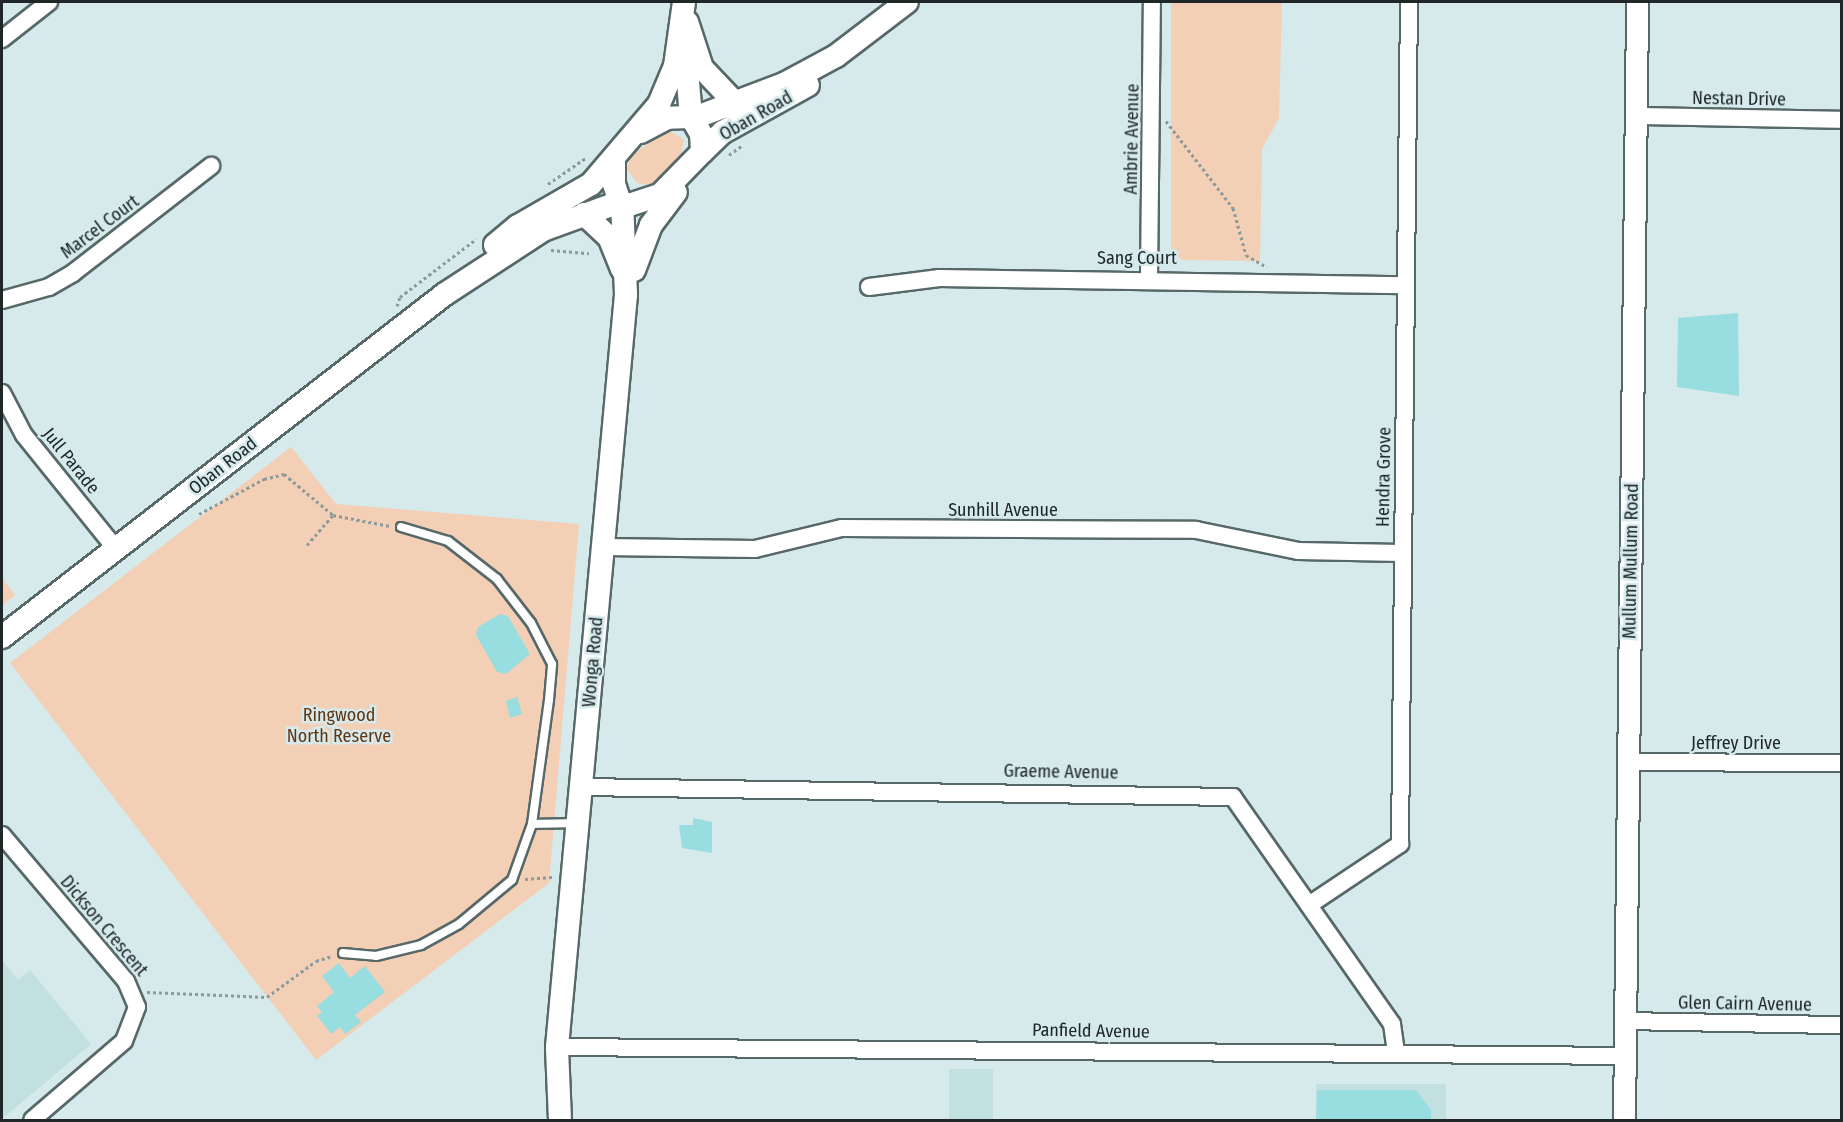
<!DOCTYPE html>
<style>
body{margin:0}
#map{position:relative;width:1843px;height:1122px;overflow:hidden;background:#d6eaeb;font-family:"Fira Sans Condensed",sans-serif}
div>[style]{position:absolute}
.built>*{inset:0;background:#c3e0e0;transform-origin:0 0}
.green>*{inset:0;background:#f3cfb6}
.building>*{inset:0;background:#98dddf}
.path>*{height:3px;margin-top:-1.5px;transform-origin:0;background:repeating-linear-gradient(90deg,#8b9a9b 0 3px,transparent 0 6px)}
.roads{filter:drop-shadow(2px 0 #576869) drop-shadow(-2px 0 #576869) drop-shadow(0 2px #576869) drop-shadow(0 -2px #576869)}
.service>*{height:8px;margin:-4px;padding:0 4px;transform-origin:4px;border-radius:4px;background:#fff}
.minor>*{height:16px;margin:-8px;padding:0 8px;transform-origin:8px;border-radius:8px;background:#fff}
.tertiary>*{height:21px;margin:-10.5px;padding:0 10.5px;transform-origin:10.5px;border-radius:10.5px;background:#fff}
.secondary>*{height:22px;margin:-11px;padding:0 11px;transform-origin:11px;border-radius:11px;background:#fff}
span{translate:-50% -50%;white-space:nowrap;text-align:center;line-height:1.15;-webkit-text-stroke:5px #d6eaeb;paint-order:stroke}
.street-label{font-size:18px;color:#202728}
.park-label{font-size:18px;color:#613511}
.frame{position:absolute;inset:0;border:3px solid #202728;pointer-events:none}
</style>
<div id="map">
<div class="built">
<div style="clip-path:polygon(2px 960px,18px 980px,30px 970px,91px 1044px,2px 1119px)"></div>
<div style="left:949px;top:1069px;width:44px;height:51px"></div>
<div style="left:1316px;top:1084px;width:130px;height:36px"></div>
</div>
<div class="green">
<div style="clip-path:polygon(1171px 2px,1282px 2px,1279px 118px,1262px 149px,1260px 261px,1182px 260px,1171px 252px)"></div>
<div style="clip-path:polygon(669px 130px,684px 140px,680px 159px,653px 186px,637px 183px,627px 169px,631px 155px)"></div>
<div style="clip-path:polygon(291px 447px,336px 504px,579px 524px,549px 883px,316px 1060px,10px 663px)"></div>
<div style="clip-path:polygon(2px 578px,15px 595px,2px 606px)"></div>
</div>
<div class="building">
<div style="clip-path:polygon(1738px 313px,1739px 396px,1677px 387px,1678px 318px)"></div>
<div style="clip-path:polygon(500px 614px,508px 616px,530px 654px,506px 674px,497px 672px,476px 635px,478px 627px)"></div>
<div style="clip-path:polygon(517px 697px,522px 714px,510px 718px,506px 701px)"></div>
<div style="clip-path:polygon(693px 818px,712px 822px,712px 853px,682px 848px,679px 825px,693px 825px)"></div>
<div style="clip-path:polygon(339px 963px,350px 978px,365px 966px,385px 992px,355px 1015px,361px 1022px,345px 1034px,340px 1027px,331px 1034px,317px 1016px,322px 1012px,317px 1006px,334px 992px,322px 976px)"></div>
<div style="clip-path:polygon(1317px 1090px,1416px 1090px,1431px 1110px,1431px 1120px,1316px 1120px)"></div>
</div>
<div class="path">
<div style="left:1166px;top:121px;width:110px;rotate:52.4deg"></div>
<div style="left:1233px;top:208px;width:49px;rotate:74.5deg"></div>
<div style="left:1246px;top:255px;width:24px;rotate:30deg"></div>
<div style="left:729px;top:155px;width:17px;rotate:-36deg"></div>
<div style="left:548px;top:184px;width:47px;rotate:-34.7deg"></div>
<div style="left:551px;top:250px;width:38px;rotate:5deg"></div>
<div style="left:397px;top:306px;width:9px;rotate:-72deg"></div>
<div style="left:400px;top:297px;width:96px;rotate:-37.3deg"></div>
<div style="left:199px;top:514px;width:74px;rotate:-28.3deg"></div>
<div style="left:264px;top:479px;width:21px;rotate:-14deg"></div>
<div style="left:284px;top:474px;width:64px;rotate:39.9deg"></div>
<div style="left:333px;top:515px;width:58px;rotate:10.9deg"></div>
<div style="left:307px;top:545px;width:40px;rotate:-49deg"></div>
<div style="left:525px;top:879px;width:27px;rotate:-4deg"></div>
<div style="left:147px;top:992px;width:120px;rotate:2.4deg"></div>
<div style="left:267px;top:997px;width:61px;rotate:-36.3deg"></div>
<div style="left:316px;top:961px;width:17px;rotate:-17deg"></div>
</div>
<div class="roads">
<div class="service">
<div style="left:532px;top:824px;width:46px;rotate:-1.2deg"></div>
<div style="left:343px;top:953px;width:33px;rotate:5deg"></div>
<div style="left:376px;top:956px;width:46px;rotate:-13.7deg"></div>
<div style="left:421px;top:945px;width:43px;rotate:-28.9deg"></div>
<div style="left:459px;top:924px;width:69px;rotate:-39.7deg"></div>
<div style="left:512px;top:880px;width:59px;rotate:-70.3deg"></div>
<div style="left:532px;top:824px;width:125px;rotate:-82.2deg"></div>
<div style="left:549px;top:700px;width:36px;rotate:-85deg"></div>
<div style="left:552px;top:664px;width:46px;rotate:-117.1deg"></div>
<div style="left:531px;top:623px;width:56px;rotate:-127.7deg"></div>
<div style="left:497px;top:579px;width:62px;rotate:-142.2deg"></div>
<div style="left:448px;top:541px;width:49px;rotate:-163.4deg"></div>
</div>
<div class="minor">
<div style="left:2px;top:39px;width:60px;rotate:-38.2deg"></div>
<div style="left:1636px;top:116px;width:206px;rotate:1.1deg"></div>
<div style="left:1149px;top:278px;width:276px;rotate:-89.4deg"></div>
<div style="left:869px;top:287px;width:71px;rotate:-7.3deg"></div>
<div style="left:939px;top:278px;width:467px;rotate:0.9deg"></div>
<div style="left:2px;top:300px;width:49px;rotate:-15.5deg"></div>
<div style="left:49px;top:287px;width:28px;rotate:-30deg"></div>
<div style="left:73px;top:273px;width:175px;rotate:-37.8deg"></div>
<div style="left:2px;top:393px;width:47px;rotate:62.4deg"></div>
<div style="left:24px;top:435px;width:146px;rotate:51.1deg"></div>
<div style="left:604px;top:547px;width:151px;rotate:0.8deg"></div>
<div style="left:755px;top:549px;width:89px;rotate:-13.6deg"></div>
<div style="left:842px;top:528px;width:354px;rotate:0.3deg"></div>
<div style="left:1196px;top:530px;width:104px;rotate:11.6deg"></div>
<div style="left:1298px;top:551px;width:104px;rotate:1.1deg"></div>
<div style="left:1629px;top:762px;width:213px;rotate:0.3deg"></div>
<div style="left:581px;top:787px;width:652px;rotate:0.88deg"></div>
<div style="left:1233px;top:797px;width:277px;rotate:55deg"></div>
<div style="left:1392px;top:1024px;width:30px;rotate:82deg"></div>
<div style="left:2px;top:835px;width:192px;rotate:49.7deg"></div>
<div style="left:126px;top:981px;width:28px;rotate:67deg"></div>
<div style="left:137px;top:1007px;width:36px;rotate:111deg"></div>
<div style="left:124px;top:1041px;width:121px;rotate:139.3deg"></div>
<div style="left:1309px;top:905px;width:110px;rotate:-33.8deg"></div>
<div style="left:1400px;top:844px;width:842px;rotate:-89.39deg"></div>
<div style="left:1625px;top:1021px;width:217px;rotate:1.1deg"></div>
<div style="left:557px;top:1047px;width:1068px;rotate:0.48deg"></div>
</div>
<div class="tertiary">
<div style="left:1624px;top:1120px;width:1118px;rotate:-89.33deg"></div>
</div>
<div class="secondary">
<div style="left:687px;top:22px;width:48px;rotate:71.9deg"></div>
<div style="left:702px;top:68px;width:51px;rotate:46.6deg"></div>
<div style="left:685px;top:47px;width:70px;rotate:85.1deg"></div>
<div style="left:694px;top:118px;width:98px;rotate:-20.8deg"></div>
<div style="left:786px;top:83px;width:57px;rotate:-28.4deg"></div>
<div style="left:836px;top:56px;width:89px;rotate:-37.3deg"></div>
<div style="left:702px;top:152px;width:29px;rotate:-44deg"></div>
<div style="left:723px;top:132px;width:97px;rotate:-28.9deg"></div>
<div style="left:614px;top:158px;width:26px;rotate:90deg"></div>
<div style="left:614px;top:184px;width:19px;rotate:72deg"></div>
<div style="left:620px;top:202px;width:9px;rotate:18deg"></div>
<div style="left:629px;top:205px;width:33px;rotate:-18deg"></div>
<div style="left:660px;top:195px;width:60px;rotate:-45.7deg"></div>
<div style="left:702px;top:152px;width:18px;rotate:-93deg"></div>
<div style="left:701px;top:134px;width:20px;rotate:-120deg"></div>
<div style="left:691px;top:117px;width:24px;rotate:178deg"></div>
<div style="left:667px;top:118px;width:30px;rotate:152deg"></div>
<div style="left:584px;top:214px;width:34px;rotate:43deg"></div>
<div style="left:609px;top:237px;width:35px;rotate:68deg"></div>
<div style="left:495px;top:245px;width:30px;rotate:-40deg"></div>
<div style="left:518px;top:226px;width:84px;rotate:-29.9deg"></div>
<div style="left:591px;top:184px;width:105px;rotate:-49.6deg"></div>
<div style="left:659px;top:104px;width:41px;rotate:-67.2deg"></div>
<div style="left:675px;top:66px;width:65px;rotate:-82deg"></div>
<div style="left:634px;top:270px;width:48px;rotate:-69.3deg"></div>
<div style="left:651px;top:225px;width:41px;rotate:-52.9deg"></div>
<div style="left:2px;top:637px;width:560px;rotate:-37.75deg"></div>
<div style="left:445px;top:294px;width:117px;rotate:-33.1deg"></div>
<div style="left:543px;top:230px;width:82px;rotate:-20deg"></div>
<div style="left:560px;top:1120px;width:73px;rotate:-92.4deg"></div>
<div style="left:557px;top:1047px;width:756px;rotate:-84.76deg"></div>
<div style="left:626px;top:294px;width:90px;rotate:-92.5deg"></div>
</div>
</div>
<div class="street-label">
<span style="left:1739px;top:99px;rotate:1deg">Nestan Drive</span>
<span style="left:756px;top:116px;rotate:-30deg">Oban Road</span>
<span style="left:1132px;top:139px;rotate:-89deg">Ambrie Avenue</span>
<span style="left:100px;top:227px;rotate:-37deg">Marcel Court</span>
<span style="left:1137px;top:258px">Sang Court</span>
<span style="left:71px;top:461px;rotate:51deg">Jull Parade</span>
<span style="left:223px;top:466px;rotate:-38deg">Oban Road</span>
<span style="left:1384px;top:477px;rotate:-89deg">Hendra Grove</span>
<span style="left:1003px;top:510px">Sunhill Avenue</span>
<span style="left:1631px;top:561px;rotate:-89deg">Mullum Mullum Road</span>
<span style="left:593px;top:662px;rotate:-85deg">Wonga Road</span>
<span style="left:1736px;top:743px">Jeffrey Drive</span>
<span style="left:1061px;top:772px;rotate:1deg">Graeme Avenue</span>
<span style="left:104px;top:926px;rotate:50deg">Dickson Crescent</span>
<span style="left:1745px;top:1004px;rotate:1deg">Glen Cairn Avenue</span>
<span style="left:1091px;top:1031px;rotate:1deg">Panfield Avenue</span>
</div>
<div class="park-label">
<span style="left:339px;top:726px">Ringwood<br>North Reserve</span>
</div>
<div class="frame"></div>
</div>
